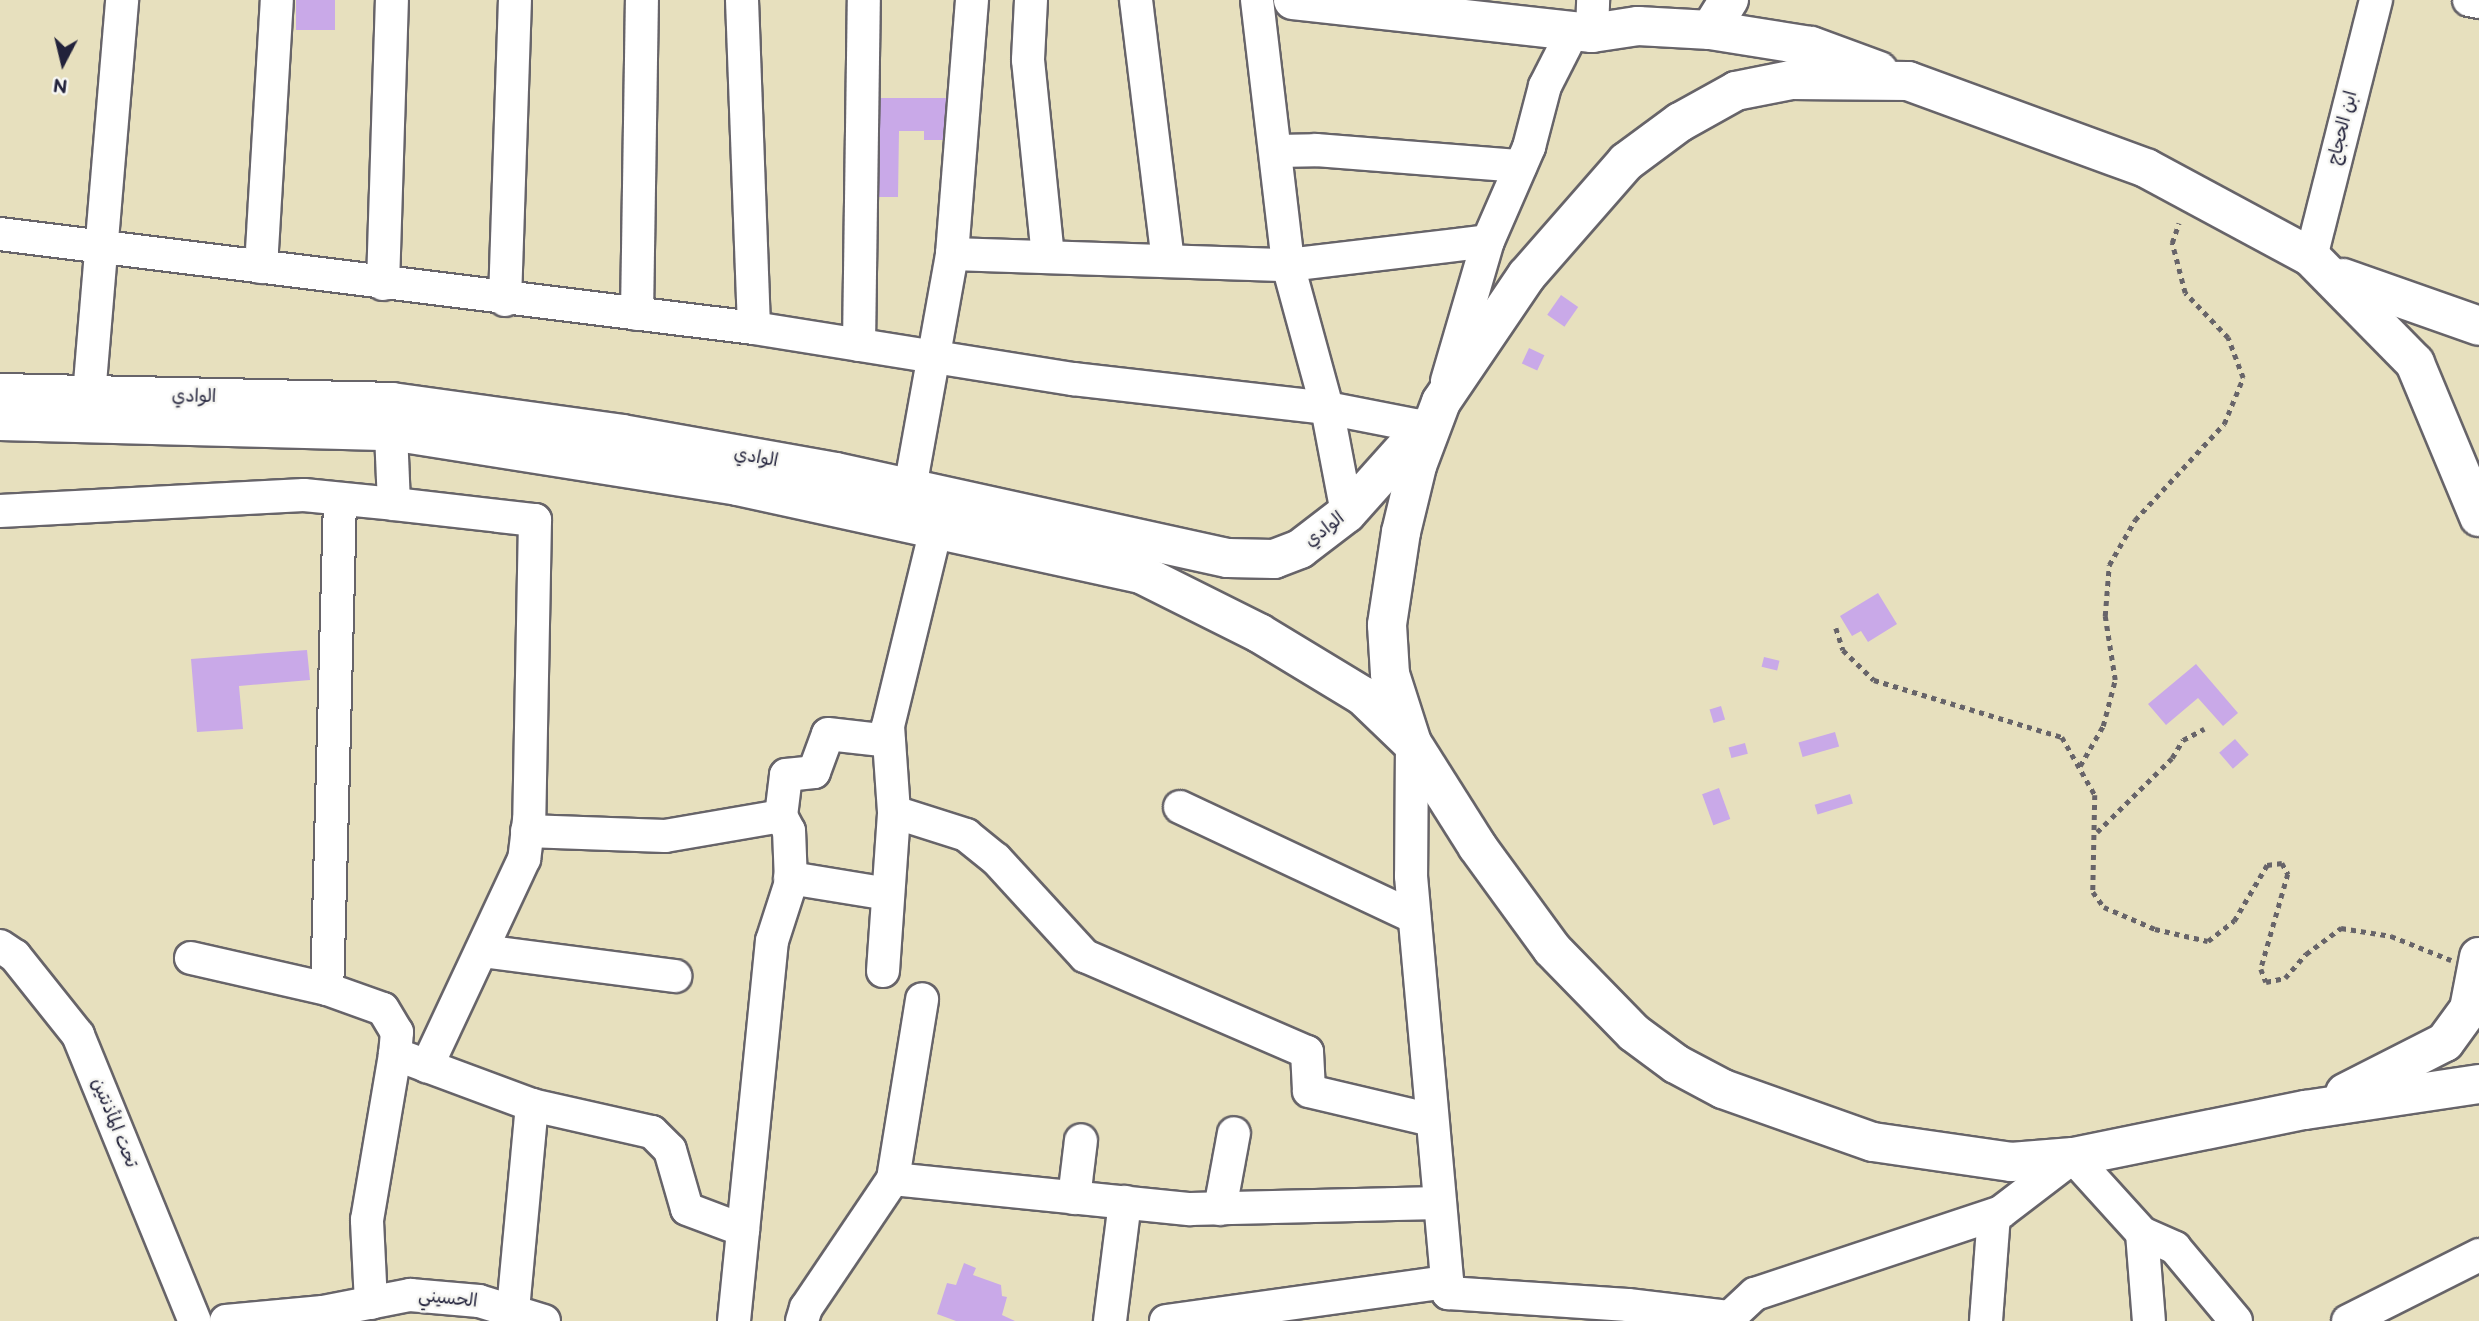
<!DOCTYPE html>
<meta charset="utf-8">
<style>
body{margin:0}
#map{position:relative;width:2479px;height:1321px;overflow:hidden;background:#e7e0be;font-family:"Balsamiq Sans","Playpen Sans Arabic",sans-serif}
div>[style]{position:absolute}
.building>*{inset:0;background:#c9a9e8;transform-origin:0 0}
.path>*{height:4.5px;margin-top:-2.25px;transform-origin:0;background:repeating-linear-gradient(90deg,#676469 0 5px,transparent 0 10px)}
.roads{filter:drop-shadow(2px 0 #676469) drop-shadow(-2px 0 #676469) drop-shadow(0 2px #676469) drop-shadow(0 -2px #676469)}
.minor>*{height:32px;margin:-16px;padding:0 16px;transform-origin:16px;border-radius:16px;background:#fff}
.major>*{height:38px;margin:-19px;padding:0 19px;transform-origin:19px;border-radius:19px;background:#fff}
span{translate:-50% -50%;white-space:nowrap;text-align:center;line-height:1.15;-webkit-text-stroke:5px #f6f6f2;paint-order:stroke}
.street-label{font-size:18px;color:#22223b}
.north{position:absolute;left:28px;top:28px;width:70px;height:70px;-webkit-text-stroke:5px #f6f6f2;paint-order:stroke;rotate:187deg;font-size:19px;font-weight:700;line-height:28px;text-align:center;color:#22223b}
.north::after{content:'';display:block;margin:auto;width:24px;height:32px;background:#22223b;clip-path:polygon(50% 0,100% 100%,50% 72%,0 100%)}
</style>
<div id="map">
<div class="building">
<div style="left:296px;top:0;width:39px;height:30px"></div>
<div style="clip-path:polygon(872px 98px,947px 98px,947px 140px,924px 140px,924px 131px,899px 131px,898px 197px,872px 197px)"></div>
<div style="left:1561px;top:295px;width:21px;height:24px;rotate:35deg"></div>
<div style="left:1529px;top:348px;width:17px;height:17px;rotate:25deg"></div>
<div style="clip-path:polygon(1878px 593px,1897px 624px,1868px 642px,1861px 631px,1852px 636px,1840px 616px)"></div>
<div style="clip-path:polygon(307px 650px,310px 680px,239px 686px,243px 729px,197px 732px,191px 659px)"></div>
<div style="left:1764px;top:657px;width:16px;height:10px;rotate:14deg"></div>
<div style="clip-path:polygon(2196px 664px,2238px 713px,2223px 726px,2198px 698px,2166px 725px,2148px 704px)"></div>
<div style="left:1721px;top:706px;width:14px;height:12px;rotate:73deg"></div>
<div style="left:1835px;top:732px;width:15px;height:38px;rotate:74deg"></div>
<div style="left:2235px;top:739px;width:21px;height:21px;rotate:49deg"></div>
<div style="left:1745px;top:743px;width:11px;height:17px;rotate:75deg"></div>
<div style="left:1719px;top:788px;width:33px;height:18px;rotate:70deg"></div>
<div style="left:1850px;top:794px;width:10px;height:37px;rotate:73deg"></div>
<div style="clip-path:polygon(964px 1263px,976px 1268px,973px 1275px,1001px 1285px,1002px 1296px,1007px 1297px,1002px 1315px,1015px 1321px,956px 1321px,937px 1314px,947px 1283px,956px 1285px)"></div>
</div>
<div class="path">
<div style="left:1836px;top:628px;width:23px;rotate:72deg"></div>
<div style="left:1843px;top:650px;width:43px;rotate:44.1deg"></div>
<div style="left:1874px;top:680px;width:196px;rotate:16.9deg"></div>
<div style="left:2062px;top:737px;width:67px;rotate:60.4deg"></div>
<div style="left:2095px;top:795px;width:97px;rotate:91.2deg"></div>
<div style="left:2093px;top:892px;width:19px;rotate:54deg"></div>
<div style="left:2104px;top:907px;width:56px;rotate:23.3deg"></div>
<div style="left:2155px;top:929px;width:54px;rotate:12.8deg"></div>
<div style="left:2208px;top:941px;width:33px;rotate:-38deg"></div>
<div style="left:2234px;top:921px;width:65px;rotate:-59.5deg"></div>
<div style="left:2267px;top:865px;width:15px;rotate:-8deg"></div>
<div style="left:2282px;top:863px;width:13px;rotate:61deg"></div>
<div style="left:2288px;top:874px;width:99px;rotate:105.9deg"></div>
<div style="left:2261px;top:969px;width:14px;rotate:69deg"></div>
<div style="left:2266px;top:982px;width:19px;rotate:-12deg"></div>
<div style="left:2285px;top:978px;width:32px;rotate:-49deg"></div>
<div style="left:2306px;top:954px;width:44px;rotate:-36.6deg"></div>
<div style="left:2341px;top:928px;width:51px;rotate:9.1deg"></div>
<div style="left:2391px;top:936px;width:65px;rotate:21.8deg"></div>
<div style="left:2080px;top:766px;width:46px;rotate:-60.1deg"></div>
<div style="left:2103px;top:726px;width:48px;rotate:-75.4deg"></div>
<div style="left:2115px;top:680px;width:65px;rotate:-98.9deg"></div>
<div style="left:2105px;top:616px;width:51px;rotate:-85.5deg"></div>
<div style="left:2109px;top:565px;width:52px;rotate:-60deg"></div>
<div style="left:2135px;top:520px;width:131px;rotate:-47.2deg"></div>
<div style="left:2224px;top:424px;width:50px;rotate:-67.6deg"></div>
<div style="left:2243px;top:378px;width:43px;rotate:-110.6deg"></div>
<div style="left:2228px;top:338px;width:62px;rotate:-133.7deg"></div>
<div style="left:2185px;top:293px;width:52px;rotate:-104.6deg"></div>
<div style="left:2172px;top:243px;width:21px;rotate:-71deg"></div>
<div style="left:2097px;top:832px;width:105px;rotate:-44.6deg"></div>
<div style="left:2172px;top:758px;width:21px;rotate:-59deg"></div>
<div style="left:2183px;top:740px;width:24px;rotate:-28deg"></div>
</div>
<div class="roads">
<div class="minor">
<div style="left:742px;top:0;width:328px;rotate:87.9deg"></div>
<div style="left:1031px;top:0;width:60px;rotate:92.9deg"></div>
<div style="left:1028px;top:60px;width:198px;rotate:84.2deg"></div>
<div style="left:1136px;top:0;width:262px;rotate:83deg"></div>
<div style="left:1257px;top:0;width:267px;rotate:83.3deg"></div>
<div style="left:1288px;top:265px;width:148px;rotate:74.7deg"></div>
<div style="left:1327px;top:408px;width:107px;rotate:79.2deg"></div>
<div style="left:2469px;top:0;width:10px;rotate:11deg"></div>
<div style="left:1592px;top:33px;width:33px;rotate:-88deg"></div>
<div style="left:1277px;top:151px;width:39px;rotate:-1deg"></div>
<div style="left:1316px;top:150px;width:205px;rotate:4.5deg"></div>
<div style="left:0;top:234px;width:760px;rotate:7.11deg"></div>
<div style="left:754px;top:328px;width:323px;rotate:9.1deg"></div>
<div style="left:1073px;top:379px;width:256px;rotate:6.5deg"></div>
<div style="left:1327px;top:408px;width:99px;rotate:11.1deg"></div>
<div style="left:952px;top:254px;width:336px;rotate:1.9deg"></div>
<div style="left:1288px;top:265px;width:201px;rotate:-6.8deg"></div>
<div style="left:2311px;top:257px;width:265px;rotate:-75.8deg"></div>
<div style="left:261px;top:267px;width:267px;rotate:-86.6deg"></div>
<div style="left:383px;top:284px;width:284px;rotate:-88.2deg"></div>
<div style="left:505px;top:300px;width:300px;rotate:-88.1deg"></div>
<div style="left:637px;top:314px;width:314px;rotate:-89.1deg"></div>
<div style="left:859px;top:345px;width:345px;rotate:-89.2deg"></div>
<div style="left:1447px;top:381px;width:146px;rotate:-73.7deg"></div>
<div style="left:1488px;top:241px;width:103px;rotate:-66.4deg"></div>
<div style="left:1529px;top:147px;width:63px;rotate:-75.3deg"></div>
<div style="left:1545px;top:86px;width:62px;rotate:-63deg"></div>
<div style="left:89px;top:395px;width:396px;rotate:-85.2deg"></div>
<div style="left:910px;top:488px;width:238px;rotate:-79.8deg"></div>
<div style="left:952px;top:254px;width:255px;rotate:-85.5deg"></div>
<div style="left:340px;top:499px;width:490px;rotate:91.5deg"></div>
<div style="left:327px;top:989px;width:59px;rotate:19.7deg"></div>
<div style="left:383px;top:1009px;width:27px;rotate:59deg"></div>
<div style="left:397px;top:1032px;width:22px;rotate:95deg"></div>
<div style="left:394px;top:504px;width:142px;rotate:6.5deg"></div>
<div style="left:535px;top:520px;width:300px;rotate:91.1deg"></div>
<div style="left:529px;top:820px;width:39px;rotate:97deg"></div>
<div style="left:524px;top:859px;width:229px;rotate:115.1deg"></div>
<div style="left:0;top:511px;width:304px;rotate:-3deg"></div>
<div style="left:304px;top:495px;width:90px;rotate:5.7deg"></div>
<div style="left:394px;top:504px;width:73px;rotate:-92.4deg"></div>
<div style="left:936px;top:529px;width:203px;rotate:103.7deg"></div>
<div style="left:888px;top:726px;width:86px;rotate:86deg"></div>
<div style="left:894px;top:812px;width:76px;rotate:17.7deg"></div>
<div style="left:966px;top:835px;width:38px;rotate:39deg"></div>
<div style="left:996px;top:859px;width:132px;rotate:47.5deg"></div>
<div style="left:1085px;top:956px;width:242px;rotate:23.4deg"></div>
<div style="left:1307px;top:1052px;width:39px;rotate:87deg"></div>
<div style="left:1309px;top:1091px;width:126px;rotate:13.3deg"></div>
<div style="left:1412px;top:743px;width:133px;rotate:90.4deg"></div>
<div style="left:1411px;top:876px;width:419px;rotate:84.9deg"></div>
<div style="left:1448px;top:1293px;width:180px;rotate:3.8deg"></div>
<div style="left:1628px;top:1305px;width:103px;rotate:6.7deg"></div>
<div style="left:1730px;top:1317px;width:34px;rotate:-43deg"></div>
<div style="left:1755px;top:1294px;width:259px;rotate:-18.4deg"></div>
<div style="left:2001px;top:1212px;width:91px;rotate:-37.4deg"></div>
<div style="left:2073px;top:1157px;width:103px;rotate:47.8deg"></div>
<div style="left:2142px;top:1233px;width:36px;rotate:24deg"></div>
<div style="left:2175px;top:1248px;width:95px;rotate:50.1deg"></div>
<div style="left:1180px;top:807px;width:259px;rotate:25.2deg"></div>
<div style="left:527px;top:831px;width:138px;rotate:2.1deg"></div>
<div style="left:665px;top:836px;width:118px;rotate:-9.8deg"></div>
<div style="left:790px;top:878px;width:99px;rotate:9.3deg"></div>
<div style="left:0;top:946px;width:18px;rotate:34deg"></div>
<div style="left:15px;top:956px;width:101px;rotate:51.4deg"></div>
<div style="left:78px;top:1035px;width:309px;rotate:67.8deg"></div>
<div style="left:482px;top:951px;width:195px;rotate:7.4deg"></div>
<div style="left:191px;top:958px;width:139px;rotate:12.8deg"></div>
<div style="left:883px;top:971px;width:159px;rotate:-86deg"></div>
<div style="left:532px;top:1105px;width:123px;rotate:12.7deg"></div>
<div style="left:652px;top:1132px;width:25px;rotate:45deg"></div>
<div style="left:670px;top:1150px;width:61px;rotate:73.9deg"></div>
<div style="left:687px;top:1209px;width:60px;rotate:20.6deg"></div>
<div style="left:893px;top:1179px;width:182px;rotate:-80.8deg"></div>
<div style="left:1074px;top:1198px;width:58px;rotate:-83.1deg"></div>
<div style="left:1220px;top:1209px;width:77px;rotate:-79.6deg"></div>
<div style="left:2142px;top:1233px;width:88px;rotate:85.5deg"></div>
<div style="left:371px;top:1303px;width:83px;rotate:-92.8deg"></div>
<div style="left:367px;top:1220px;width:168px;rotate:-80.4deg"></div>
<div style="left:395px;top:1054px;width:146px;rotate:20.4deg"></div>
<div style="left:532px;top:1105px;width:207px;rotate:95.3deg"></div>
<div style="left:226px;top:1321px;width:97px;rotate:-5.3deg"></div>
<div style="left:323px;top:1312px;width:89px;rotate:-11.1deg"></div>
<div style="left:410px;top:1295px;width:69px;rotate:5deg"></div>
<div style="left:479px;top:1301px;width:68px;rotate:17.1deg"></div>
<div style="left:734px;top:1321px;width:382px;rotate:-84.3deg"></div>
<div style="left:772px;top:941px;width:62px;rotate:-72.1deg"></div>
<div style="left:791px;top:882px;width:51px;rotate:-92.2deg"></div>
<div style="left:789px;top:831px;width:17px;rotate:-118deg"></div>
<div style="left:781px;top:816px;width:41px;rotate:-83deg"></div>
<div style="left:786px;top:775px;width:28px;rotate:-6deg"></div>
<div style="left:814px;top:772px;width:40px;rotate:-69.8deg"></div>
<div style="left:828px;top:734px;width:61px;rotate:6.5deg"></div>
<div style="left:802px;top:1321px;width:14px;rotate:-73deg"></div>
<div style="left:806px;top:1308px;width:156px;rotate:-56deg"></div>
<div style="left:893px;top:1179px;width:299px;rotate:5.8deg"></div>
<div style="left:1190px;top:1209px;width:250px;rotate:-1.4deg"></div>
<div style="left:1110px;top:1321px;width:120px;rotate:-82.8deg"></div>
<div style="left:1166px;top:1321px;width:284px;rotate:-7.9deg"></div>
<div style="left:1986px;top:1321px;width:106px;rotate:-85.7deg"></div>
<div style="left:2348px;top:1321px;width:147px;rotate:-26.7deg"></div>
</div>
<div class="major">
<div style="left:1293px;top:0;width:301px;rotate:6.3deg"></div>
<div style="left:1592px;top:33px;width:47px;rotate:-8.7deg"></div>
<div style="left:1638px;top:26px;width:72px;rotate:3.2deg"></div>
<div style="left:1710px;top:30px;width:102px;rotate:9deg"></div>
<div style="left:1811px;top:46px;width:72px;rotate:20.2deg"></div>
<div style="left:1710px;top:30px;width:36px;rotate:-58deg"></div>
<div style="left:2343px;top:278px;width:144px;rotate:19.4deg"></div>
<div style="left:0;top:393px;width:392px;rotate:1.3deg"></div>
<div style="left:392px;top:402px;width:232px;rotate:7.9deg"></div>
<div style="left:622px;top:434px;width:217px;rotate:10.1deg"></div>
<div style="left:836px;top:472px;width:401px;rotate:12.4deg"></div>
<div style="left:1228px;top:558px;width:46px;rotate:1.2deg"></div>
<div style="left:1274px;top:559px;width:28px;rotate:-21deg"></div>
<div style="left:1300px;top:549px;width:59px;rotate:-37.5deg"></div>
<div style="left:1347px;top:513px;width:115px;rotate:-48.2deg"></div>
<div style="left:0;top:421px;width:391px;rotate:1.5deg"></div>
<div style="left:391px;top:431px;width:350px;rotate:9deg"></div>
<div style="left:737px;top:486px;width:413px;rotate:12.3deg"></div>
<div style="left:1141px;top:574px;width:132px;rotate:26.6deg"></div>
<div style="left:1259px;top:633px;width:122px;rotate:31.2deg"></div>
<div style="left:1363px;top:696px;width:66px;rotate:43.8deg"></div>
<div style="left:2479px;top:517px;width:167px;rotate:-112.6deg"></div>
<div style="left:2415px;top:363px;width:148px;rotate:-134.5deg"></div>
<div style="left:2311px;top:257px;width:187px;rotate:-151.7deg"></div>
<div style="left:2146px;top:168px;width:253px;rotate:-159.9deg"></div>
<div style="left:1908px;top:81px;width:117px;rotate:-179.5deg"></div>
<div style="left:1791px;top:80px;width:56px;rotate:168.7deg"></div>
<div style="left:1736px;top:91px;width:64px;rotate:151deg"></div>
<div style="left:1680px;top:122px;width:67px;rotate:143.5deg"></div>
<div style="left:1626px;top:162px;width:150px;rotate:131.2deg"></div>
<div style="left:1527px;top:275px;width:153px;rotate:124.1deg"></div>
<div style="left:1441px;top:402px;width:68px;rotate:110.6deg"></div>
<div style="left:1417px;top:466px;width:68px;rotate:103.6deg"></div>
<div style="left:1401px;top:532px;width:94px;rotate:98.6deg"></div>
<div style="left:1387px;top:625px;width:49px;rotate:86.5deg"></div>
<div style="left:1390px;top:674px;width:72px;rotate:72.3deg"></div>
<div style="left:1412px;top:743px;width:122px;rotate:57.7deg"></div>
<div style="left:1477px;top:846px;width:127px;rotate:53.9deg"></div>
<div style="left:1552px;top:949px;width:117px;rotate:45.7deg"></div>
<div style="left:1634px;top:1033px;width:52px;rotate:36.4deg"></div>
<div style="left:1676px;top:1064px;width:53px;rotate:28deg"></div>
<div style="left:1723px;top:1089px;width:159px;rotate:19.5deg"></div>
<div style="left:1873px;top:1142px;width:139px;rotate:8.2deg"></div>
<div style="left:2011px;top:1162px;width:62px;rotate:-4.6deg"></div>
<div style="left:2073px;top:1157px;width:237px;rotate:-11.5deg"></div>
<div style="left:2305px;top:1110px;width:176px;rotate:-8.5deg"></div>
<div style="left:2345px;top:1093px;width:112px;rotate:-27deg"></div>
<div style="left:2445px;top:1042px;width:41px;rotate:-54deg"></div>
<div style="left:2469px;top:1009px;width:53px;rotate:-79.1deg"></div>
</div>
</div>
<div class="street-label">
<span style="left:2343px;top:128px;rotate:-76deg">ابن الحجاج</span>
<span style="left:194px;top:397px;rotate:1deg">الوادي</span>
<span style="left:756px;top:458px;rotate:10deg">الوادي</span>
<span style="left:1325px;top:530px;rotate:-38deg">الوادي</span>
<span style="left:114px;top:1123px;rotate:68deg">تحت المأذنتين</span>
<span style="left:448px;top:1299px;rotate:6deg">الحسيني</span>
</div>
<div class="north">N</div>
</div>
